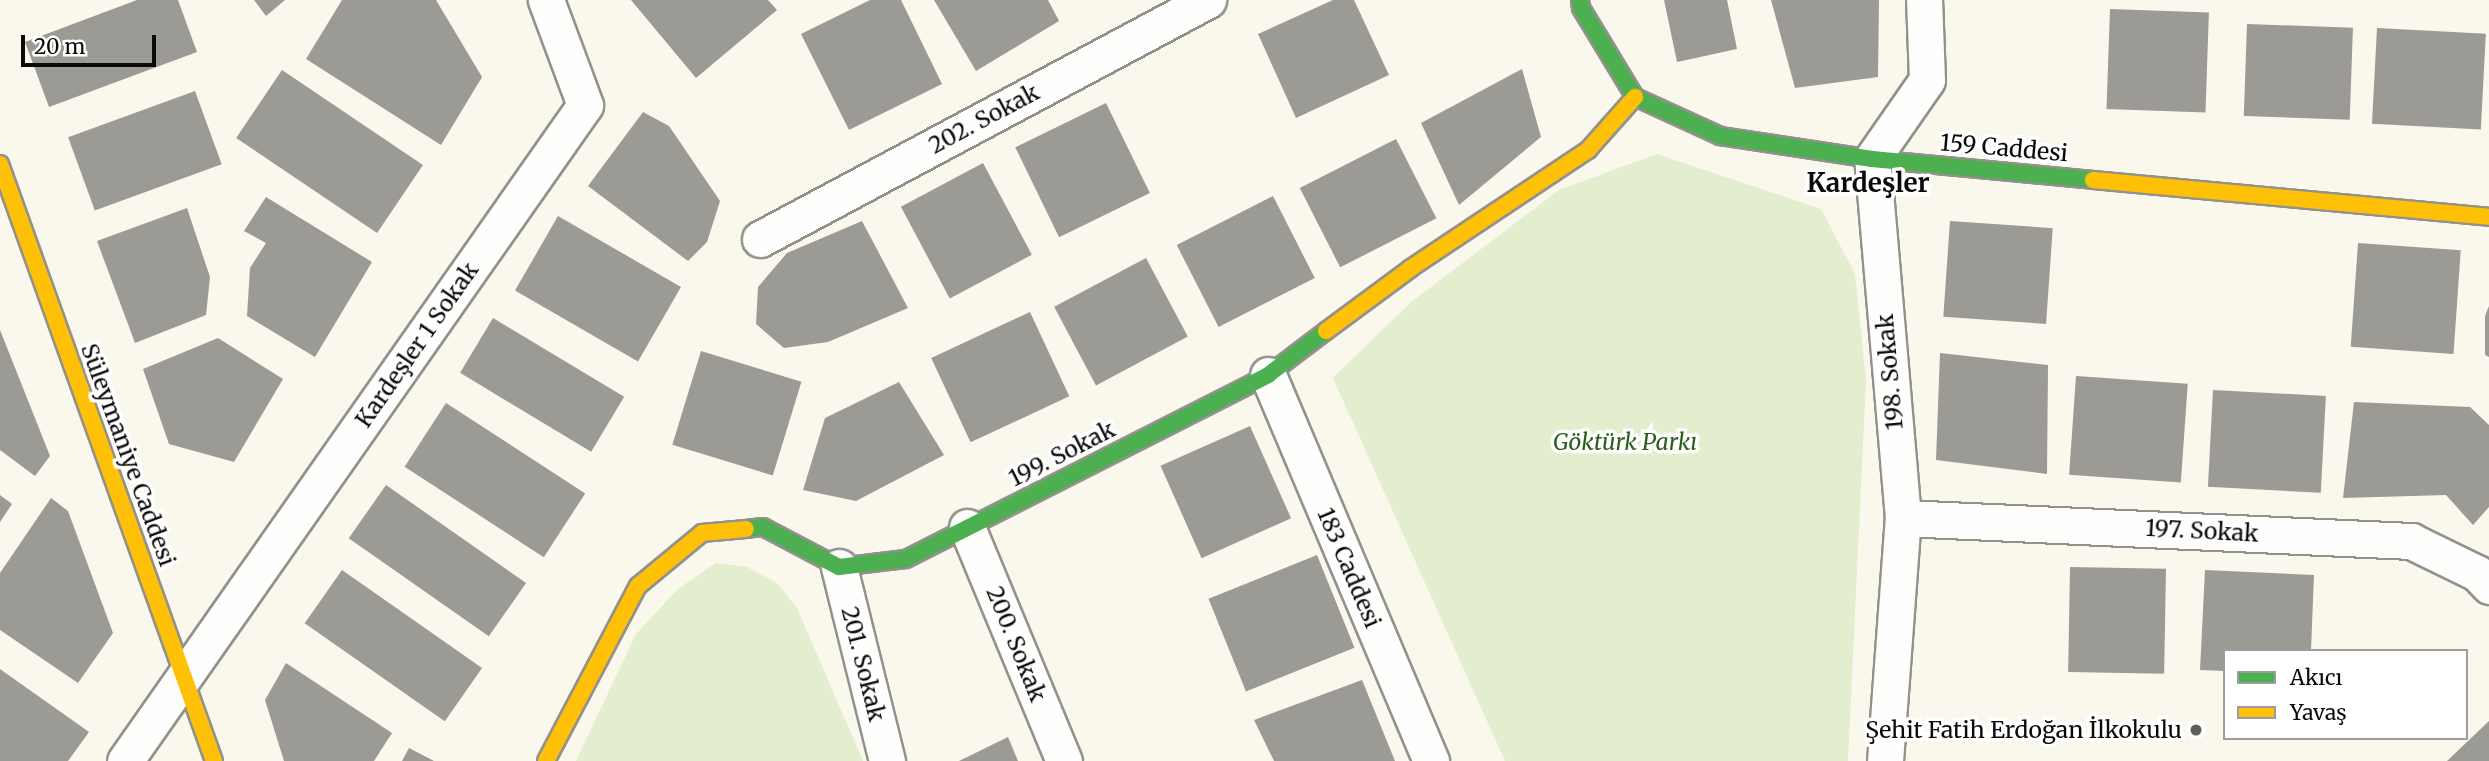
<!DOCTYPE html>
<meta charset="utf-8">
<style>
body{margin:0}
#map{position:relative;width:2489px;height:761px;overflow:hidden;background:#faf7ed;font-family:Merriweather,serif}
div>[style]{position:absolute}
.green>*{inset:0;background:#e2eecd}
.building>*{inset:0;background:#9c9a94;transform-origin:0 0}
.roads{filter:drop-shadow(2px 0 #92918c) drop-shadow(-2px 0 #92918c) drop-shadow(0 2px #92918c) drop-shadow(0 -2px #92918c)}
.street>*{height:35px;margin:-17.5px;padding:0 17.5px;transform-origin:17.5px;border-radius:17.5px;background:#fefefc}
.fast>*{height:16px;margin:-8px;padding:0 8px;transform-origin:8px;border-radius:8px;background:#4caf50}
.slow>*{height:16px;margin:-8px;padding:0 8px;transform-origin:8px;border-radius:8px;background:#ffc107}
.dots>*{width:19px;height:19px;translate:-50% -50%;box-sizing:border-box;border:4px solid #fff;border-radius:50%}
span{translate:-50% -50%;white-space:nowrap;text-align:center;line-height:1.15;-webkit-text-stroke:7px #fff;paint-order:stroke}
.street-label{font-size:23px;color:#0a0a0a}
.park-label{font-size:23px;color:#2a601d;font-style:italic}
.poi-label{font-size:23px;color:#0a0a0a}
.right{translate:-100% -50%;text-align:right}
.quarter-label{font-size:26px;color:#0a0a0a;font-weight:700}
.legend{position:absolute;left:2223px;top:649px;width:245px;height:91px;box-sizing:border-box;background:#fff;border:2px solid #9d9d9d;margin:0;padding:9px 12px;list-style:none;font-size:21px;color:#0a0a0a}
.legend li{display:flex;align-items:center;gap:14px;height:35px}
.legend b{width:35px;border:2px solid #9d9d9d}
.scale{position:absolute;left:21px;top:35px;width:135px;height:32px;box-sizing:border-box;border:4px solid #0a0a0a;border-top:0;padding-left:9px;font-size:21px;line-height:24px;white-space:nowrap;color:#0a0a0a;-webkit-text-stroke:5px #fff;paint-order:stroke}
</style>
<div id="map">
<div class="green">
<div style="clip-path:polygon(1657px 154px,1821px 209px,1855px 274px,1866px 380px,1848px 761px,1505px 761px,1333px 378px,1410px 303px,1559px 190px)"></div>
<div style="clip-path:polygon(716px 563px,747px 567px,777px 583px,797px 608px,863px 761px,576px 761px,636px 634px,678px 589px)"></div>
</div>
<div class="building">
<div style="clip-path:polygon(137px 0,178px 0,197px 52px,49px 107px,25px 42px)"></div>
<div style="clip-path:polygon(254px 0,285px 0,266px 16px)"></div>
<div style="clip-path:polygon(342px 0,436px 0,482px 77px,441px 145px,306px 59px)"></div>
<div style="clip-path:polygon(631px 0,768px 0,777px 10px,696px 78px)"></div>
<div style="clip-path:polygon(870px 0,901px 0,942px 84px,849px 130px,801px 34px)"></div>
<div style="clip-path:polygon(934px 0,1048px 0,1059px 21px,976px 71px)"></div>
<div style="clip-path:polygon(1333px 0,1354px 0,1389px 75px,1296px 118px,1258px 34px)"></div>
<div style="clip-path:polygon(1664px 0,1727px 0,1737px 49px,1677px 62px)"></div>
<div style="clip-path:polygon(1771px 0,1879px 0,1878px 77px,1795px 88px)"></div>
<div style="left:2110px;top:9px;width:99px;height:100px;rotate:2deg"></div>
<div style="left:2247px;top:24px;width:106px;height:92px;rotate:2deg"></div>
<div style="left:2377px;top:28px;width:109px;height:96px;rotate:3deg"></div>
<div style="clip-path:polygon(1522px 69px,1541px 137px,1459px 205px,1421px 123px)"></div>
<div style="left:282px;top:70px;width:170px;height:82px;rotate:34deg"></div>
<div style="left:195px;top:91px;width:78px;height:135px;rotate:70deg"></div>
<div style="left:1106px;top:103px;width:100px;height:101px;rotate:64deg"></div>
<div style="clip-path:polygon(643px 112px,669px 126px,720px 201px,707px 242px,688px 261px,588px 186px)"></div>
<div style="left:1396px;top:139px;width:89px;height:108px;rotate:63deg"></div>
<div style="left:983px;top:163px;width:104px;height:93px;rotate:62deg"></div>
<div style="left:1273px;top:196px;width:92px;height:108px;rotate:63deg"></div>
<div style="clip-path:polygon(266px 197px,372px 262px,315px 357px,247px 316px,250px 268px,266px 243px,244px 231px)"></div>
<div style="clip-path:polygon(187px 208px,210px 277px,206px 315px,135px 343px,97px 241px)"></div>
<div style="left:558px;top:216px;width:142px;height:86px;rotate:30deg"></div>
<div style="clip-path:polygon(862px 221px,908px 308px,828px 342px,784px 348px,756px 324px,758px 287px,787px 253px)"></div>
<div style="left:1950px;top:221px;width:103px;height:96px;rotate:4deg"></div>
<div style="left:2358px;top:243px;width:103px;height:104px;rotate:4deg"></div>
<div style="left:1146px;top:258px;width:89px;height:104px;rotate:62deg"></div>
<div style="clip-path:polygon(2489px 306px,2489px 357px,2485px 355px,2485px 316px)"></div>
<div style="left:1030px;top:312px;width:93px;height:109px;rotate:65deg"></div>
<div style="left:493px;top:318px;width:153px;height:64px;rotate:31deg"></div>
<div style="clip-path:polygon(0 330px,50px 456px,35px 476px,0 450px)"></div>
<div style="clip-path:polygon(218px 338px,283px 379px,234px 462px,169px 444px,143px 369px)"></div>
<div style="left:701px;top:351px;width:105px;height:98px;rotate:17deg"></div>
<div style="clip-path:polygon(1940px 353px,2048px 365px,2047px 474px,1936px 460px)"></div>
<div style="left:2076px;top:376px;width:112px;height:99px;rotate:4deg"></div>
<div style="clip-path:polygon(899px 382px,944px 455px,856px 501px,803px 490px,825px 418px)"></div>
<div style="left:2213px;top:390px;width:113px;height:97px;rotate:3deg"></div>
<div style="clip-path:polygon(2354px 402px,2470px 407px,2489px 425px,2489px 507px,2473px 525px,2446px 495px,2343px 498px)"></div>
<div style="left:446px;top:403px;width:166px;height:76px;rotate:33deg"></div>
<div style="left:1250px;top:426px;width:101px;height:98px;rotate:66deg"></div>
<div style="left:386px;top:485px;width:171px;height:65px;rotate:35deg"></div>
<div style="clip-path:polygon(0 495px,12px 504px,0 522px)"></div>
<div style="clip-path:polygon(51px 498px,68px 511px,113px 633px,78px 683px,0 630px,0 573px)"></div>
<div style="left:1317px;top:555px;width:100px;height:117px;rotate:68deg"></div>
<div style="left:2070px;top:567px;width:96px;height:105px;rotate:1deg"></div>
<div style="left:342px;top:570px;width:171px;height:65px;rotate:35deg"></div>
<div style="clip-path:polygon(2205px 570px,2314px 575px,2311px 651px,2225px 651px,2225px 671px,2200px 670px)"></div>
<div style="clip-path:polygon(286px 663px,392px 733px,374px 761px,284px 761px,265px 700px)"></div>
<div style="clip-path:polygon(0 669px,89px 732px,68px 761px,0 761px)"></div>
<div style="clip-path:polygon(1362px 680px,1395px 761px,1274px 761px,1254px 720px)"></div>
<div style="clip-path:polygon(2489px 721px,2489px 761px,2447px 761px)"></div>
<div style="clip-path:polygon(1008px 737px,1018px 761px,959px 761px)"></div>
<div style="clip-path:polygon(409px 748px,434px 761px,402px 761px)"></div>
</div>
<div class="roads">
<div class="street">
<div style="left:760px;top:239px;width:508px;rotate:-28.08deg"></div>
<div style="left:1268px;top:375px;width:419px;rotate:67.1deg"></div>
<div style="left:1903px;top:518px;width:509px;rotate:2.59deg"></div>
<div style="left:2411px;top:541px;width:73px;rotate:25.9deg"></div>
<div style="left:2477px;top:573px;width:18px;rotate:47deg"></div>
<div style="left:967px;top:527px;width:253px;rotate:67.5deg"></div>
<div style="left:839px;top:567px;width:200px;rotate:76.1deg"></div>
<div style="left:125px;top:761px;width:801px;rotate:-54.96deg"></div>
<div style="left:585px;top:105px;width:112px;rotate:-110.4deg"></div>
<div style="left:1885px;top:761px;width:244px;rotate:-85.8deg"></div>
<div style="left:1903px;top:518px;width:360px;rotate:-94.9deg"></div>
<div style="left:1872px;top:159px;width:96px;rotate:-55.2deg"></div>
<div style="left:1927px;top:80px;width:80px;rotate:-92.1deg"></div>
</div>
<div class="fast">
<div style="left:1580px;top:0;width:8px;rotate:83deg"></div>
<div style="left:1581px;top:8px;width:104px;rotate:58.8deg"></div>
<div style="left:1635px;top:97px;width:94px;rotate:24.6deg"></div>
<div style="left:1720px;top:136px;width:154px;rotate:8.6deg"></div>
<div style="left:1872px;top:159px;width:222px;rotate:5.4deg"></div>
<div style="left:746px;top:529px;width:17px;rotate:-7deg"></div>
<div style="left:763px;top:527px;width:86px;rotate:27.8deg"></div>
<div style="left:839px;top:567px;width:67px;rotate:-6.8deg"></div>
<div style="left:906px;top:559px;width:406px;rotate:-26.9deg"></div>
<div style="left:1268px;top:375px;width:73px;rotate:-37.2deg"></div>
</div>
<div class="slow">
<div style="left:0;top:164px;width:634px;rotate:70.28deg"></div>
<div style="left:2093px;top:180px;width:398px;rotate:5.3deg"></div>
<div style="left:1326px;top:331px;width:106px;rotate:-36.5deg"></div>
<div style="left:1411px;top:268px;width:213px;rotate:-33.7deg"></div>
<div style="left:1588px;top:150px;width:71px;rotate:-48.4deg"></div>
<div style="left:546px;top:761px;width:198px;rotate:-62.3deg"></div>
<div style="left:638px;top:586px;width:83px;rotate:-39.6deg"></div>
<div style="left:702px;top:533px;width:44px;rotate:-5.2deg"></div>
</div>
</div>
<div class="dots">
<div style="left:2196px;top:730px;background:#5e5d59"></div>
</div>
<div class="street-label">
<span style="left:984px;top:119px;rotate:-28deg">202. Sokak</span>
<span style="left:2004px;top:148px;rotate:5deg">159 Caddesi</span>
<span style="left:417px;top:345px;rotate:-55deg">Kardeşler 1 Sokak</span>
<span style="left:1890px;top:372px;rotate:-95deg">198. Sokak</span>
<span style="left:1062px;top:454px;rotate:-27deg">199. Sokak</span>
<span style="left:128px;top:455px;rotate:70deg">Süleymaniye Caddesi</span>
<span style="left:2202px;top:531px;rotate:3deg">197. Sokak</span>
<span style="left:1349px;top:568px;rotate:67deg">183 Caddesi</span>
<span style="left:1016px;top:644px;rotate:68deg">200. Sokak</span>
<span style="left:863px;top:664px;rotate:76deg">201. Sokak</span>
</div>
<div class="park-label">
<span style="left:1625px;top:442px">Göktürk Parkı</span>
</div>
<div class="poi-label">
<span class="right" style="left:2182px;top:730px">Şehit Fatih Erdoğan İlkokulu</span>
</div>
<div class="quarter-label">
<span style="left:1868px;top:183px">Kardeşler</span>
</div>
<ul class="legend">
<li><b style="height:9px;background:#4caf50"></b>Akıcı</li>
<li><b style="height:9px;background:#ffc107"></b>Yavaş</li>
</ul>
<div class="scale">20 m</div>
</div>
